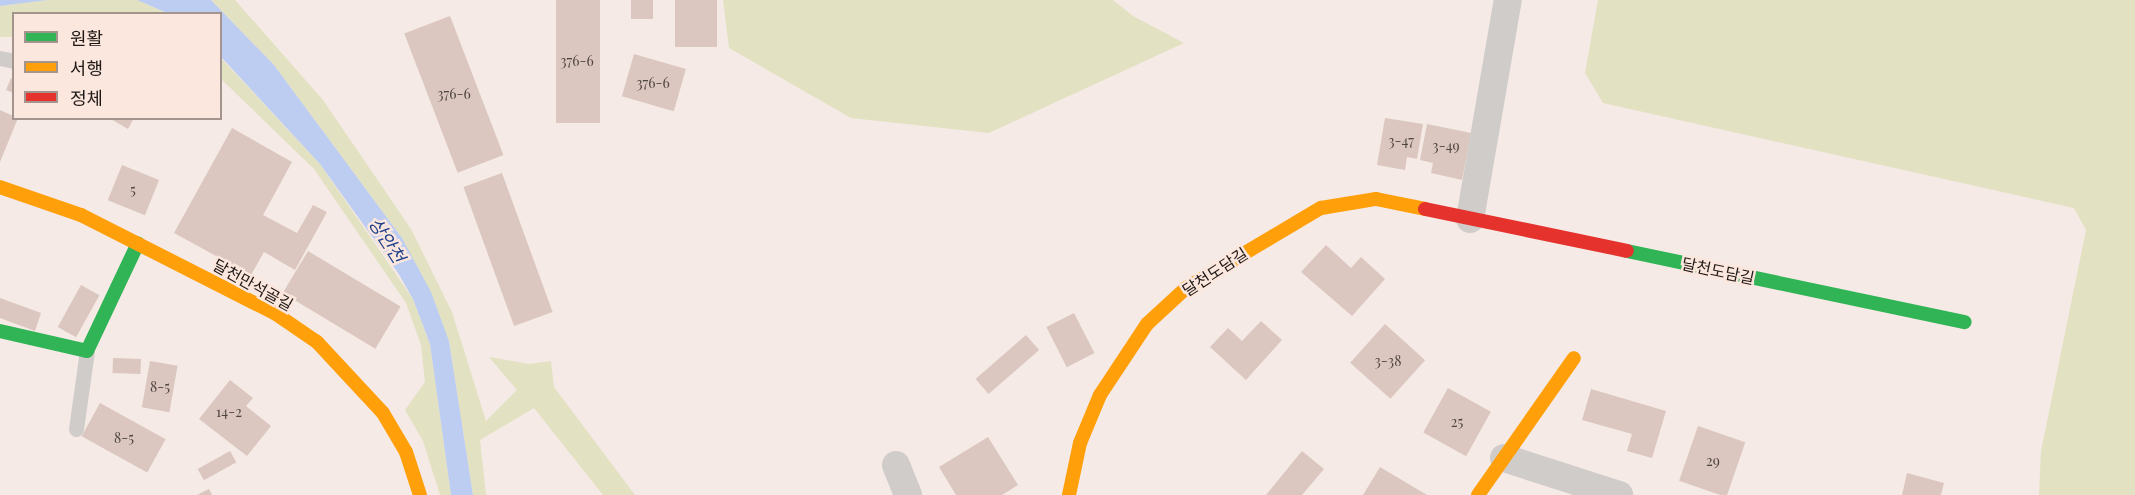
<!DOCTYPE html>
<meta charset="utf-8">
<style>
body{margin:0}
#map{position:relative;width:2135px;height:495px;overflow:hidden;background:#f5eae5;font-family:"Playfair Display","Noto Sans KR",serif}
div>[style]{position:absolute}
.green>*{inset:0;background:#e2e1c2}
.water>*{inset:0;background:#bdcdf1}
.building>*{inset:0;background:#dbc7bf;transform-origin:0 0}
.lane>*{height:15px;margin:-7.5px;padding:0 7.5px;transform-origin:7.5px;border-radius:7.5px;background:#cfccca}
.street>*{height:28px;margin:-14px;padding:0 14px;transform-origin:14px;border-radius:14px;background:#cfccca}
.fast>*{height:14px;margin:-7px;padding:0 7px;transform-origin:7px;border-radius:7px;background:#30b455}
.slow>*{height:14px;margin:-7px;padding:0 7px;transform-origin:7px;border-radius:7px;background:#ff9f0a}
.jam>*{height:14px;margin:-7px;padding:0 7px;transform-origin:7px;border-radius:7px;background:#e5322d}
span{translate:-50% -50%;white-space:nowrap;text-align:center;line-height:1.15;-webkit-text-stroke:5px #fce7de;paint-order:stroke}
.number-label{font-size:14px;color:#4e4440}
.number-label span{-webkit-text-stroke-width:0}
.street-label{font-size:16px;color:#1f1815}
.water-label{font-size:18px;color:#21428e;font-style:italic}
.legend{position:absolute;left:12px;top:12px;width:210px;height:108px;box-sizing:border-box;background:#fce7de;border:2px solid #a4948e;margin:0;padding:8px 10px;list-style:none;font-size:18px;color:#1f1815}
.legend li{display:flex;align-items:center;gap:12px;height:30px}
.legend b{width:30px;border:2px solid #a4948e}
</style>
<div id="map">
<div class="green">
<div style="clip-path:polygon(48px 0,137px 0,167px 13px,14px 14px,13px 37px,0 37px,0 6px)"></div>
<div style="clip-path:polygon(211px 0,235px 0,323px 100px,411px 229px,452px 312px,486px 421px,517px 390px,489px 357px,529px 364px,551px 361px,554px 387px,635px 495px,603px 495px,534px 408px,480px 440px,486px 495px,473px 495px,449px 341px,402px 238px,274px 65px)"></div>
<div style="clip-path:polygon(723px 0,1113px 0,1133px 16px,1184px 43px,989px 133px,851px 118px,729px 48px)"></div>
<div style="clip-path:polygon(1598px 0,2135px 0,2135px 495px,2039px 495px,2041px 451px,2086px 230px,2074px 208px,1603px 103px,1585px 73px)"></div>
<div style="clip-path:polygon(220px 57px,320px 164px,413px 299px,430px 344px,451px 495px,440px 495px,423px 441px,405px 410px,425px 382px,421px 345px,406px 303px,314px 169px,221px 79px)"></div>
</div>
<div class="water">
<div style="clip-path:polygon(0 0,48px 0,0 6px)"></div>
<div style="clip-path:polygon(137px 0,211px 0,274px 65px,402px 238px,431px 292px,449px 341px,473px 495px,451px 495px,430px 344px,413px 299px,398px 273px,320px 164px,221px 57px,220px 14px,167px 13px)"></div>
</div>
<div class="building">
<div style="left:556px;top:0;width:44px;height:123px"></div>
<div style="left:631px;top:0;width:22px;height:19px"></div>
<div style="left:675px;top:0;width:42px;height:47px"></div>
<div style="left:450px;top:16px;width:149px;height:49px;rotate:69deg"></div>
<div style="left:634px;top:54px;width:54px;height:44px;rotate:16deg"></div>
<div style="clip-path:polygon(11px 78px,14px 79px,14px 93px,6px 90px)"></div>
<div style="clip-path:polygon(0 110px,18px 118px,0 162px)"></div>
<div style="clip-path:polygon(109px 118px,134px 118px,128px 129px)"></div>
<div style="clip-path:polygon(1385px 118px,1423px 124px,1417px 159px,1407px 157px,1405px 170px,1377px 165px)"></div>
<div style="clip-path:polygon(1427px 124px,1471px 133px,1462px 180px,1431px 173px,1433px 163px,1420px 160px)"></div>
<div style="clip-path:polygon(232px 128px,292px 162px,263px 215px,297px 233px,313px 205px,327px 212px,295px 270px,264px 252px,251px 275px,174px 233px)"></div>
<div style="left:122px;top:165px;width:40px;height:38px;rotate:22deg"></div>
<div style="left:502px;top:173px;width:148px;height:41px;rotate:70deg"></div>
<div style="clip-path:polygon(1326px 245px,1351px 268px,1361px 257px,1385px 279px,1352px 316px,1301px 272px)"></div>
<div style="left:308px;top:251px;width:108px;height:49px;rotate:31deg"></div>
<div style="left:81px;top:285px;width:21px;height:48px;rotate:29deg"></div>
<div style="clip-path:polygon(0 298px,41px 313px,35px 331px,0 318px)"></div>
<div style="left:1074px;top:313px;width:45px;height:31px;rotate:63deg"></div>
<div style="clip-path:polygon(1261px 321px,1282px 340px,1246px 380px,1210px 347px,1228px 328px,1242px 341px)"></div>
<div style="left:1385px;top:324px;width:54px;height:52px;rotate:42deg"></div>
<div style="left:1026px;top:335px;width:20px;height:67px;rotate:49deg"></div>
<div style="left:113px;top:358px;width:28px;height:15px;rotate:2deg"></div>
<div style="left:150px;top:361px;width:28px;height:47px;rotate:10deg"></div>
<div style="clip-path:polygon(230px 380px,253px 398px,246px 406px,271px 426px,247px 456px,199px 419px)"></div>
<div style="left:1448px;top:388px;width:49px;height:51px;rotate:29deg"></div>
<div style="clip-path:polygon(1591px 389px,1666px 411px,1652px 458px,1627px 451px,1632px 434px,1582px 420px)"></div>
<div style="left:100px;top:403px;width:75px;height:38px;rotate:29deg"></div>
<div style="left:1698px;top:426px;width:50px;height:58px;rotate:19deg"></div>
<div style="clip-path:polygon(988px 437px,1018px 485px,1002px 495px,956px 495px,939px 467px)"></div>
<div style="left:230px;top:451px;width:13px;height:37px;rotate:61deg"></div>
<div style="clip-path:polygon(1302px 451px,1324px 469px,1302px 495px,1266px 495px)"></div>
<div style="clip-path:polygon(1380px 467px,1427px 495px,1363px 495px)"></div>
<div style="clip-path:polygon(1907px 473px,1944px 483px,1941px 495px,1902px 495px)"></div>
<div style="clip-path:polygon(209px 489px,212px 495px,197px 495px)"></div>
</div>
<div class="lane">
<div style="left:0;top:58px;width:14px;rotate:12deg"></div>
<div style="left:76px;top:429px;width:79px;rotate:-82deg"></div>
</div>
<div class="street">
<div style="left:1470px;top:219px;width:222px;rotate:-80.2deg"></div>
<div style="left:1504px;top:458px;width:121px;rotate:17.8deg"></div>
<div style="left:896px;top:465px;width:32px;rotate:68deg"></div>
</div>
<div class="fast">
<div style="left:1627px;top:251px;width:345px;rotate:11.9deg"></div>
<div style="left:0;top:331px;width:89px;rotate:12.9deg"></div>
<div style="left:87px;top:351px;width:119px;rotate:-64.7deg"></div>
</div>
<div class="slow">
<div style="left:0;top:187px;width:86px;rotate:19.1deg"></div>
<div style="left:81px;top:215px;width:219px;rotate:26.9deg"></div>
<div style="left:276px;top:314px;width:50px;rotate:34.3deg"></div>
<div style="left:317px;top:342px;width:97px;rotate:47.1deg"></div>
<div style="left:383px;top:413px;width:45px;rotate:59.5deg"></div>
<div style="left:406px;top:452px;width:45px;rotate:72deg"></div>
<div style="left:1069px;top:495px;width:53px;rotate:-78.1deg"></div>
<div style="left:1080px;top:443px;width:52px;rotate:-67.4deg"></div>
<div style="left:1100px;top:395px;width:85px;rotate:-56.5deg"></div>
<div style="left:1147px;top:324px;width:53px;rotate:-42.7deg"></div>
<div style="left:1186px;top:288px;width:157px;rotate:-30.7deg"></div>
<div style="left:1321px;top:208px;width:56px;rotate:-9.3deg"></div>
<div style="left:1376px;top:199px;width:50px;rotate:11.5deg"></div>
<div style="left:1478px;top:495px;width:167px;rotate:-55deg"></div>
</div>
<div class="jam">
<div style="left:1425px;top:209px;width:206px;rotate:11.7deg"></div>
</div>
<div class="number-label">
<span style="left:577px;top:61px">376-6</span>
<span style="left:653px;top:83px">376-6</span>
<span style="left:454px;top:94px">376-6</span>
<span style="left:1401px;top:141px">3-47</span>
<span style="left:1446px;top:146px">3-49</span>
<span style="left:133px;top:190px">5</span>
<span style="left:1388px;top:361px">3-38</span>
<span style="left:160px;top:387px">8-5</span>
<span style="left:229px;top:412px">14-2</span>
<span style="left:1457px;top:422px">25</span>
<span style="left:124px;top:438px">8-5</span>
<span style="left:1713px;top:461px">29</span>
</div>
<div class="street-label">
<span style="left:1718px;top:271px;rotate:12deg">달천도담길</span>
<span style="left:1215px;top:272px;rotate:-33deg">달천도담길</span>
<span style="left:253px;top:285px;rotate:29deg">달천만석골길</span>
</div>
<div class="water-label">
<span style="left:387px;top:240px;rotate:57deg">상안천</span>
</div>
<ul class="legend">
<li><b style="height:8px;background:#30b455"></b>원활</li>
<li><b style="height:8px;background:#ff9f0a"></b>서행</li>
<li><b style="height:8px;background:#e5322d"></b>정체</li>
</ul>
</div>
